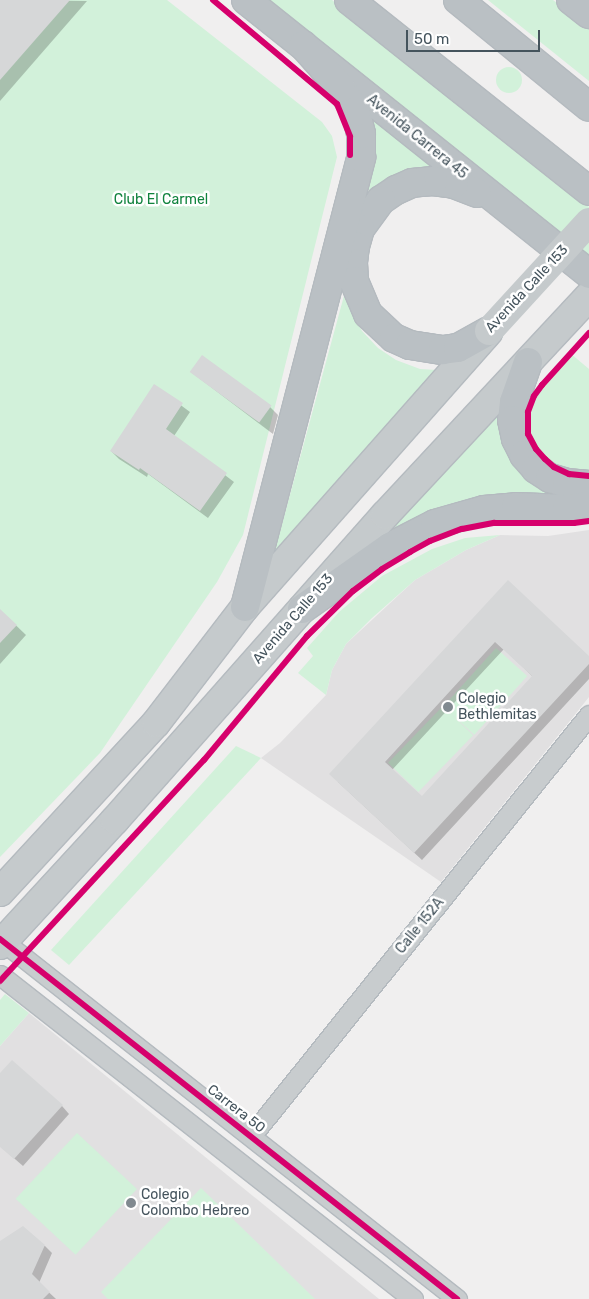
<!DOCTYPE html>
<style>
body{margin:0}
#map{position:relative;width:589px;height:1299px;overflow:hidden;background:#f0efef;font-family:Rubik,sans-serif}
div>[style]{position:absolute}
.education>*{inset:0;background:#e1e0e1}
.green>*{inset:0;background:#d2f1da;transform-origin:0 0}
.round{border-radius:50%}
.shadow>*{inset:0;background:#0003}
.building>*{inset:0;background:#d6d7d8;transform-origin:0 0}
.roads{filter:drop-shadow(1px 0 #b4babf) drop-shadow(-1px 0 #b4babf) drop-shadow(0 1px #b4babf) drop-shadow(0 -1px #b4babf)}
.street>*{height:19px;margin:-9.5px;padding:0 9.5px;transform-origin:9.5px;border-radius:9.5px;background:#c8ccce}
.primary>*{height:28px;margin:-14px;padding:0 14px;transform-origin:14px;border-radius:14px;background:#c5cacc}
.highway>*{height:28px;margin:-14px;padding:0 14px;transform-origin:14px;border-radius:14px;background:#bac0c4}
.primary-bridge>*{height:28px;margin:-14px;padding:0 14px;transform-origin:14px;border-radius:14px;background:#c5cacc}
.cycleway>*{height:6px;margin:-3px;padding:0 3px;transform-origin:3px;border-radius:3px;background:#d6006c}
.dots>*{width:14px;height:14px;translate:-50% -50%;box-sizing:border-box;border:2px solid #fff;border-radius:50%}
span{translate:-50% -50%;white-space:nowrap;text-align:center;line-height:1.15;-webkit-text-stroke:5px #fff;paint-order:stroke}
.street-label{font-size:14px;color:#45545d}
.park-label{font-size:14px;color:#11833e}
.poi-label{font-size:14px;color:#45545d}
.left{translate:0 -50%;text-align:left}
.scale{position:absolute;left:406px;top:30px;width:134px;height:22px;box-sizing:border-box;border:2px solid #45545d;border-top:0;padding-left:6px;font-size:15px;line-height:18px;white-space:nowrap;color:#45545d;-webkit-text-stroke:4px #fff;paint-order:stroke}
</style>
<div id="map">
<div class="education">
<div style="clip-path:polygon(589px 530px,589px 697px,441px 882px,261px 758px,280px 743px,326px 695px,332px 670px,346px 644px,415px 580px,466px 550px,500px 535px,548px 536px)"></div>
<div style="clip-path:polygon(29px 1013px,379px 1299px,0 1299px,0 1046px)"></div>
</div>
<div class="green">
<div style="clip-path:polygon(0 0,167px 0,322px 122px,332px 136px,337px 157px,243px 535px,217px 582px,100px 753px,0 857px)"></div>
<div style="clip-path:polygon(261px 0,332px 0,589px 207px,589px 262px)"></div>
<div style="clip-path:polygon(488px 0,553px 0,589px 27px,589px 81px)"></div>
<div class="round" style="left:496px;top:67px;width:26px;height:26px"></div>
<div style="clip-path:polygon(367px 113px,443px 173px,366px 208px,374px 153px)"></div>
<div style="clip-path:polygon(345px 292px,352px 313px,362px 331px,378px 348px,396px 360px,420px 369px,437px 370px,272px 561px)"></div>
<div style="clip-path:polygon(570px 353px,589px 369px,589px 476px,569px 474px,545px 459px,536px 449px,528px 434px,528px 412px,534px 396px)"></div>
<div style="clip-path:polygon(503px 402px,502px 435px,580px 497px,375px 541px)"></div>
<div style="clip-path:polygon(500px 535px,466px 550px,415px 580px,372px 618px,346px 644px,332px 670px,326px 695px,298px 673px,313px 656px,307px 648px,339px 612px,382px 576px,432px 549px,465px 538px)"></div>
<div style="left:496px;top:648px;width:42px;height:79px;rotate:42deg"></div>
<div style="left:443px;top:706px;width:42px;height:79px;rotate:44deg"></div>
<div style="clip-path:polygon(236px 746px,261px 758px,69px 965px,51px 950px)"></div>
<div style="clip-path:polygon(5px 994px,29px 1013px,0 1046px,0 1000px)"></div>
<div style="left:77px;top:1133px;width:82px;height:90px;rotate:43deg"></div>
<div style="clip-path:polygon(201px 1188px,315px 1299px,108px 1299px,101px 1292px)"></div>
</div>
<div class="shadow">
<div style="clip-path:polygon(0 0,87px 1px,0 101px)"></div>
<div style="clip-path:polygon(191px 372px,270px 407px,278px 415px,273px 434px)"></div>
<div style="clip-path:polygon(155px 386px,190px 412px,174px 436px,234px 482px,208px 518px,148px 474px,147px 477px,119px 459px,111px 451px)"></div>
<div style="clip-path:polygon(evenodd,508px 582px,589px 657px,589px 679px,422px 860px,338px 782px,508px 582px,504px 649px,533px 677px,422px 797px,392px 770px,504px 649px)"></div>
<div style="clip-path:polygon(0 610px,26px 635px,0 664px)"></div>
<div style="clip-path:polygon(0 1074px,62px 1106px,69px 1114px,23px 1166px,0 1146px)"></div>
<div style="clip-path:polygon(0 1242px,45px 1246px,52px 1253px,39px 1283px,56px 1299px,0 1299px)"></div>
</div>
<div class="building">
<div style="clip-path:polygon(0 0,70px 0,0 80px)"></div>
<div style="left:202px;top:355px;width:86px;height:21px;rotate:36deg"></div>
<div style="clip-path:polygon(154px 384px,183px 403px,166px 429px,227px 473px,200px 511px,140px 468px,139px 470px,110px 451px)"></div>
<div style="clip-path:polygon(evenodd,508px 580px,589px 656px,589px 664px,414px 853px,329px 774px,508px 580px,495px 642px,532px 676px,422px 796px,385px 762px,495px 642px)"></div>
<div style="clip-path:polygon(0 609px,17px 625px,0 643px)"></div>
<div style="clip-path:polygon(12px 1060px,63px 1105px,14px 1159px,0 1147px,0 1073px)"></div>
<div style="clip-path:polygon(23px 1226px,45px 1245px,32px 1274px,50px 1292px,43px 1299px,0 1299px,0 1241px)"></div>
</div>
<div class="roads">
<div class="street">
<div style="left:0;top:939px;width:582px;rotate:38.23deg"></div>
<div style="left:0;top:975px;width:525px;rotate:38.11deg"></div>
<div style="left:251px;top:1136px;width:540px;rotate:-51.24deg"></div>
</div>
<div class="primary">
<div style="left:0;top:892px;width:230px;rotate:-47.3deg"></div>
<div style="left:156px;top:723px;width:146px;rotate:-52.5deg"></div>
<div style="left:245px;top:607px;width:366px;rotate:-48.5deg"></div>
<div style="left:0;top:945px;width:170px;rotate:-47.4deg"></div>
<div style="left:115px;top:820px;width:407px;rotate:-48.5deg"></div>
<div style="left:385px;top:515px;width:299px;rotate:-47deg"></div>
</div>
<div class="highway">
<div style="left:246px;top:0;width:439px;rotate:38.6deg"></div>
<div style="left:349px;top:0;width:307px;rotate:38.5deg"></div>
<div style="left:458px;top:0;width:169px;rotate:39.2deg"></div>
<div style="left:571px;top:0;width:23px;rotate:38deg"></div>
<div style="left:477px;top:193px;width:25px;rotate:-159deg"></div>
<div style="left:454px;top:184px;width:21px;rotate:-172deg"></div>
<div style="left:433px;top:181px;width:21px;rotate:175deg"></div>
<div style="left:412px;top:183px;width:17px;rotate:156deg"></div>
<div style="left:396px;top:190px;width:18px;rotate:146deg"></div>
<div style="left:381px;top:200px;width:36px;rotate:126deg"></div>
<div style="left:360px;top:229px;width:18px;rotate:106deg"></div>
<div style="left:355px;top:246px;width:17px;rotate:97deg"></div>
<div style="left:353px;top:263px;width:18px;rotate:87deg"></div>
<div style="left:354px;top:281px;width:36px;rotate:67deg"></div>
<div style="left:368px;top:314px;width:35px;rotate:43deg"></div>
<div style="left:394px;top:338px;width:17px;rotate:24deg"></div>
<div style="left:410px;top:345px;width:33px;rotate:9deg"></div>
<div style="left:443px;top:350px;width:15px;rotate:-8deg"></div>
<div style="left:458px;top:348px;width:35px;rotate:-29deg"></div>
<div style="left:528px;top:362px;width:42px;rotate:109.3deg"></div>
<div style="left:514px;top:402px;width:18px;rotate:96deg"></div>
<div style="left:512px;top:420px;width:19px;rotate:78deg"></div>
<div style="left:516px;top:439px;width:18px;rotate:63deg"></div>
<div style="left:524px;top:455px;width:18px;rotate:49deg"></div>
<div style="left:536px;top:469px;width:17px;rotate:33deg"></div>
<div style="left:550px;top:478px;width:18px;rotate:16deg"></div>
<div style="left:567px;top:483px;width:22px;rotate:5deg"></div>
<div style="left:245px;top:607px;width:465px;rotate:-75.5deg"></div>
<div style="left:361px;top:157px;width:23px;rotate:-90deg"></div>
<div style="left:361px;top:134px;width:23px;rotate:-103deg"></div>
<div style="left:356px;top:112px;width:28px;rotate:-122deg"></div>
<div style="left:341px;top:88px;width:57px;rotate:-131.5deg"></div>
<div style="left:302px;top:609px;width:108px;rotate:-35.2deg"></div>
<div style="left:390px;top:547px;width:51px;rotate:-27.1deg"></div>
<div style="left:435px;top:524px;width:51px;rotate:-15.9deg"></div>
<div style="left:484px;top:510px;width:32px;rotate:-5deg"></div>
<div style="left:516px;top:507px;width:51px;rotate:2.2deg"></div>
<div style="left:567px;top:509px;width:22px;rotate:-8deg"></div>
</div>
</div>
<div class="primary-bridge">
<div style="left:489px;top:331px;width:148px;rotate:-47.5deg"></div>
</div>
<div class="cycleway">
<div style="left:213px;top:0;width:162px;rotate:40deg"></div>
<div style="left:337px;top:104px;width:35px;rotate:68deg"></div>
<div style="left:350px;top:137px;width:18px;rotate:90deg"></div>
<div style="left:589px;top:333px;width:70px;rotate:132.1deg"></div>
<div style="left:542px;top:385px;width:14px;rotate:126deg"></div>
<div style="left:534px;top:396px;width:17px;rotate:111deg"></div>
<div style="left:528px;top:412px;width:22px;rotate:90deg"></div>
<div style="left:528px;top:434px;width:17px;rotate:62deg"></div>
<div style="left:536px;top:449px;width:13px;rotate:48deg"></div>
<div style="left:545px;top:459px;width:12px;rotate:42deg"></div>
<div style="left:554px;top:467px;width:17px;rotate:25deg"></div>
<div style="left:569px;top:474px;width:20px;rotate:6deg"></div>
<div style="left:0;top:939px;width:582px;rotate:38.23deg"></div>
<div style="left:0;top:981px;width:301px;rotate:-47.3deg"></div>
<div style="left:204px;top:760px;width:161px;rotate:-50.3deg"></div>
<div style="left:307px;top:636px;width:64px;rotate:-44.4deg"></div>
<div style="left:353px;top:591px;width:36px;rotate:-37deg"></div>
<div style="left:382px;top:569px;width:33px;rotate:-31deg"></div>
<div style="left:410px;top:552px;width:23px;rotate:-29deg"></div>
<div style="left:430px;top:541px;width:34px;rotate:-21deg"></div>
<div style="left:462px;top:529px;width:33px;rotate:-11deg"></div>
<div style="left:494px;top:523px;width:80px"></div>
<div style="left:574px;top:523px;width:15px;rotate:-8deg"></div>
</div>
<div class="dots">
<div style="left:448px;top:707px;background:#818a90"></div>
<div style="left:131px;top:1203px;background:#818a90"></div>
</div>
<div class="street-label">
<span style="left:417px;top:137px;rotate:39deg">Avenida Carrera 45</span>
<span style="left:527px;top:289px;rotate:-47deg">Avenida Calle 153</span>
<span style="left:293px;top:619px;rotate:-49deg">Avenida Calle 153</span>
<span style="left:420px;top:926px;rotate:-51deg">Calle 152A</span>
<span style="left:236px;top:1109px;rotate:38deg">Carrera 50</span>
</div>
<div class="park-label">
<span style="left:161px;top:200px">Club El Carmel</span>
</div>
<div class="poi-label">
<span class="left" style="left:458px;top:707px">Colegio<br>Bethlemitas</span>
<span class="left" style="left:141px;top:1203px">Colegio<br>Colombo Hebreo</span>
</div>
<div class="scale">50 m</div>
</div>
